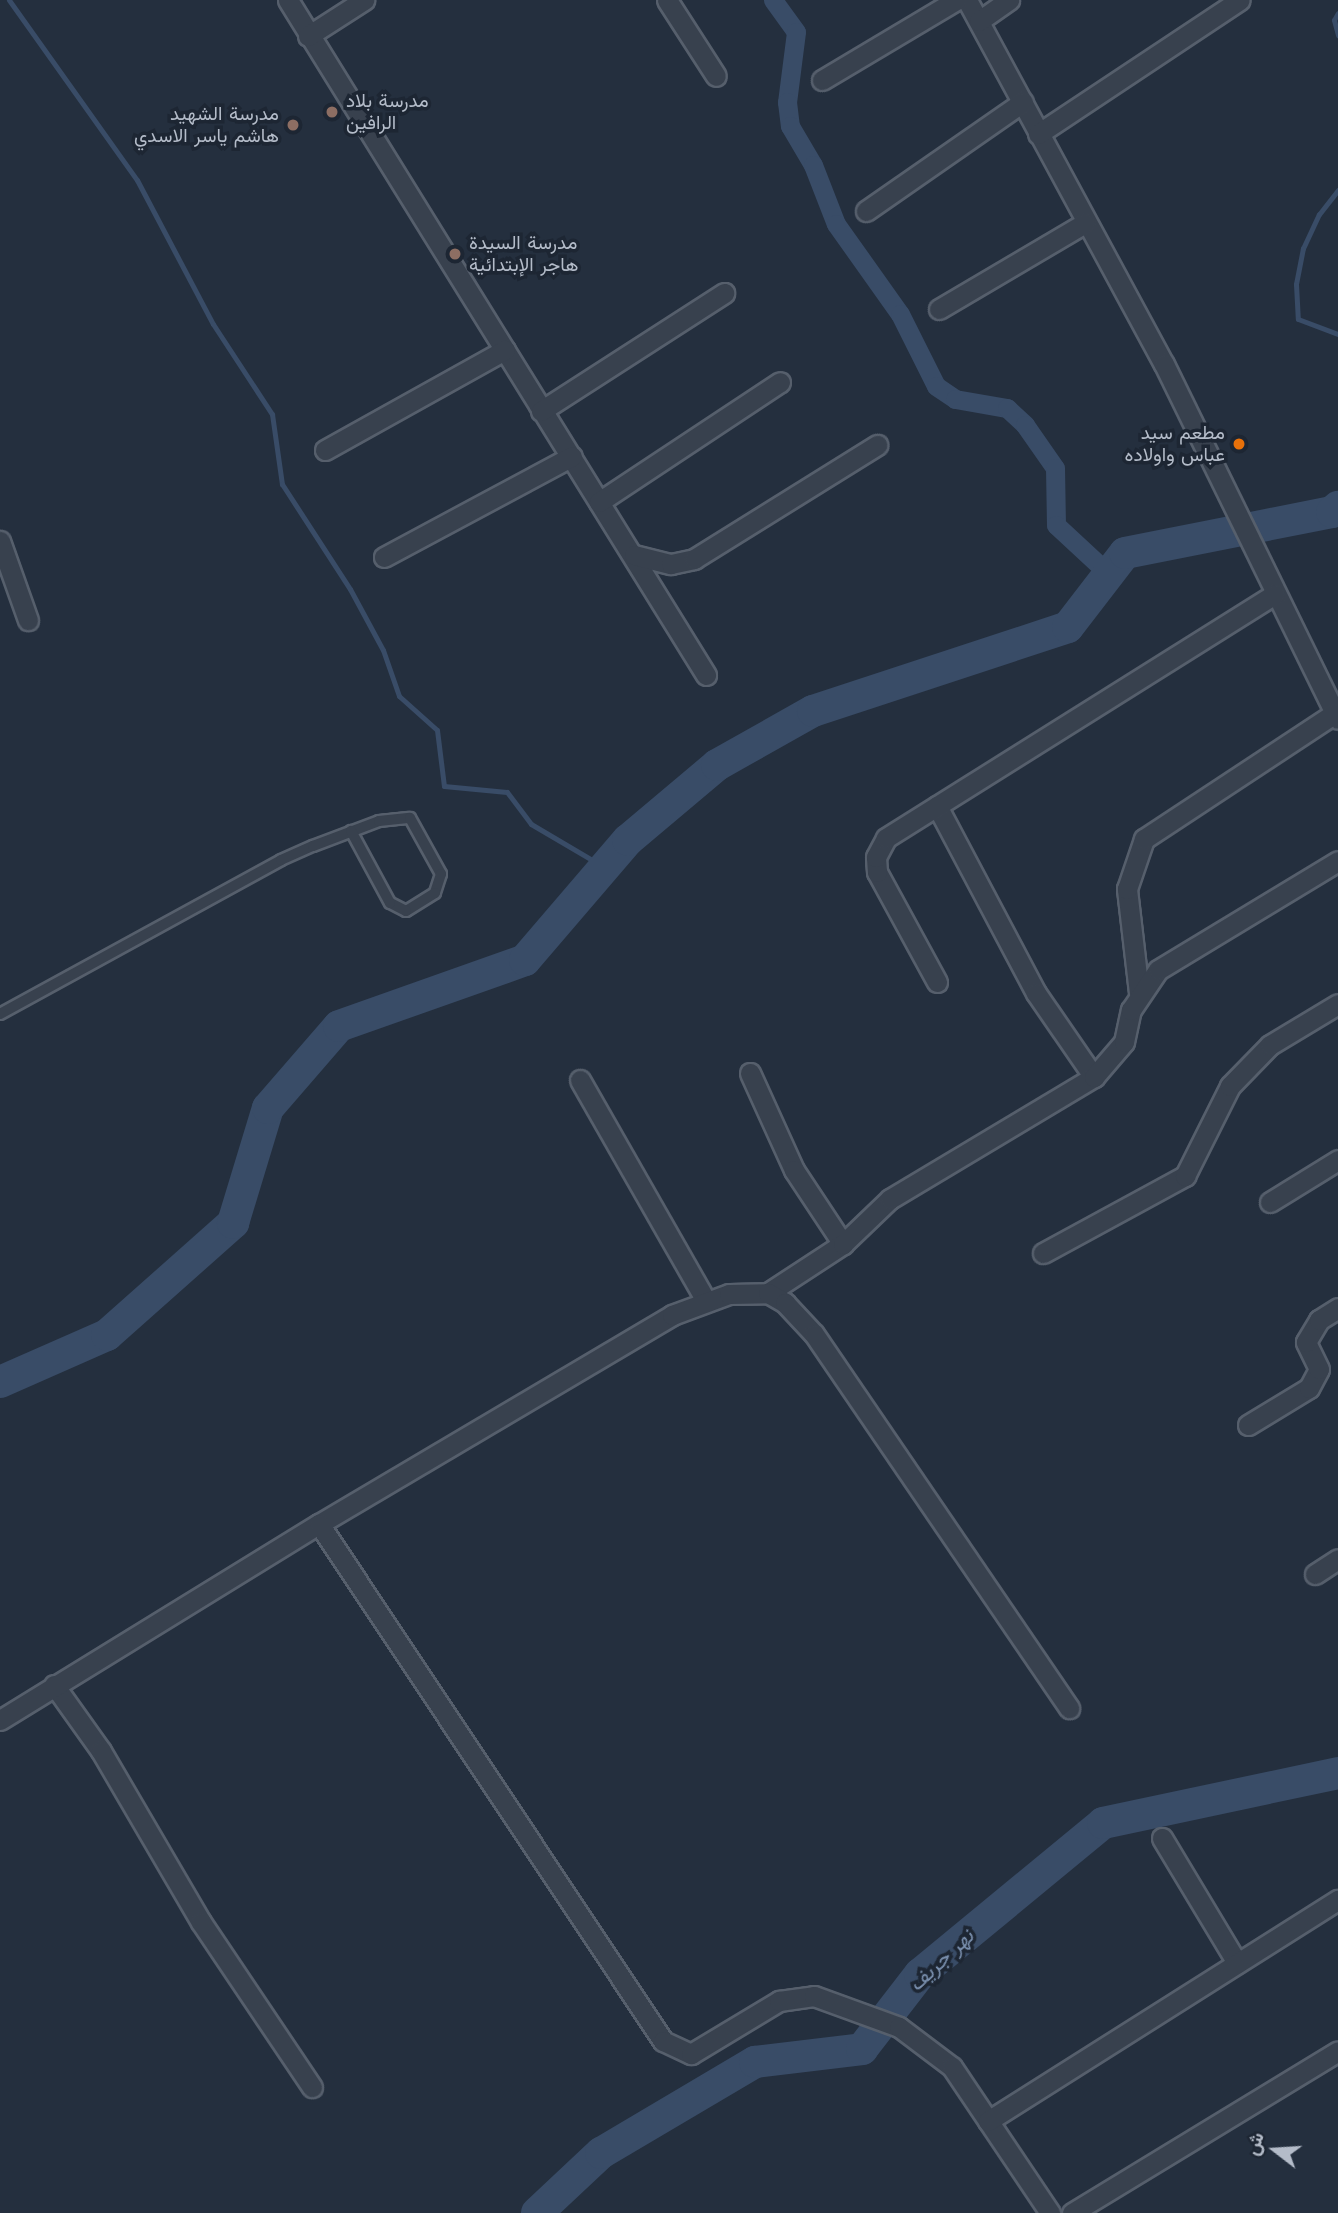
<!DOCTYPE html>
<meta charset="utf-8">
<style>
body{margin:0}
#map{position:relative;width:1338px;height:2213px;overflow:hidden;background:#242f3e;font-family:"Work Sans",Vazirmatn,sans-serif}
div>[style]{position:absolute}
.stream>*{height:5px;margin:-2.5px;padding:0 2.5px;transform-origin:2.5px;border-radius:2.5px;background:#394c67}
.canal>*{height:19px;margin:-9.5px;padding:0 9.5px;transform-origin:9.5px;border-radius:9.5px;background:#394c67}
.river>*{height:32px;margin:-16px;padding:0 16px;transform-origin:16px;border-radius:16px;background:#394c67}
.roads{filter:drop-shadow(2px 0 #565f6c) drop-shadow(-2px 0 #565f6c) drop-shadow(0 2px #565f6c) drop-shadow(0 -2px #565f6c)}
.service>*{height:10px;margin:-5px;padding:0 5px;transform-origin:5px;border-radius:5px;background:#38414e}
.minor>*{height:19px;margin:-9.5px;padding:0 9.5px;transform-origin:9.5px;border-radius:9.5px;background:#38414e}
.dots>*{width:19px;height:19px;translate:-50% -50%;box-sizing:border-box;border:4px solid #1d2633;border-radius:50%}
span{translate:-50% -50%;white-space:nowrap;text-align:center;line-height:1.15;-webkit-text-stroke:7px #1d2633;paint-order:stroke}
.poi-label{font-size:19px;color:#b4bcc9}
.left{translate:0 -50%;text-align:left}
.right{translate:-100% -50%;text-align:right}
.water-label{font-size:21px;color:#7c92b1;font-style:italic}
.north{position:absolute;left:1240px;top:2115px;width:70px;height:70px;-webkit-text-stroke:5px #1d2633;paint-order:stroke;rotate:287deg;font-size:19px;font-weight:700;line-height:28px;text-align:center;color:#b4bcc9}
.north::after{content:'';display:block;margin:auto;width:24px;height:32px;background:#b4bcc9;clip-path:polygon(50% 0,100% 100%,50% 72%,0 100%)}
</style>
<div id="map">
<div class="stream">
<div style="left:9px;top:0;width:221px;rotate:54.6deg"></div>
<div style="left:137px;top:180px;width:163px;rotate:62.2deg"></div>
<div style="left:213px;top:324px;width:108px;rotate:56.8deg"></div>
<div style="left:272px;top:414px;width:71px;rotate:81.9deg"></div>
<div style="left:282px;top:484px;width:125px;rotate:57.1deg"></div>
<div style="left:350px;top:589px;width:69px;rotate:61.6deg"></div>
<div style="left:383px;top:650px;width:49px;rotate:70.8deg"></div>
<div style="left:399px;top:696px;width:51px;rotate:41.8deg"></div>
<div style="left:437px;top:730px;width:56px;rotate:82.9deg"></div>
<div style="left:444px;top:786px;width:63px;rotate:5.4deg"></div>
<div style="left:507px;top:792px;width:40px;rotate:53deg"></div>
<div style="left:531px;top:824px;width:85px;rotate:30.5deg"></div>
<div style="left:1338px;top:13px;width:8px;rotate:120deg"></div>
<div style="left:1334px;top:20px;width:16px;rotate:75deg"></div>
<div style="left:1338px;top:190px;width:31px;rotate:128deg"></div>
<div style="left:1319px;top:214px;width:38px;rotate:115deg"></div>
<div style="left:1303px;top:248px;width:37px;rotate:101deg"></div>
<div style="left:1296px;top:284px;width:35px;rotate:87deg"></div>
<div style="left:1298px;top:319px;width:43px;rotate:20.6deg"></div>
</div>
<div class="canal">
<div style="left:773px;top:0;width:39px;rotate:54deg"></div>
<div style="left:796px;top:32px;width:71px;rotate:97.3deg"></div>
<div style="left:787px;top:102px;width:24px;rotate:83deg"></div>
<div style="left:790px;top:126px;width:45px;rotate:59.5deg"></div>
<div style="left:813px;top:165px;width:63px;rotate:68.7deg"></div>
<div style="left:836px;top:224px;width:110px;rotate:54.6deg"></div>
<div style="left:900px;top:314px;width:80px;rotate:63.4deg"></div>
<div style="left:936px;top:386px;width:23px;rotate:34deg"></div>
<div style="left:955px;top:399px;width:53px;rotate:9.8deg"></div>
<div style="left:1007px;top:408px;width:25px;rotate:43deg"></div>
<div style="left:1025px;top:425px;width:52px;rotate:55.1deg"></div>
<div style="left:1055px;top:468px;width:57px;rotate:89deg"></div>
<div style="left:1056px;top:525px;width:72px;rotate:42.8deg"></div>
</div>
<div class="river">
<div style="left:0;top:1382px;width:117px;rotate:-23.7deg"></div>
<div style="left:107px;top:1335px;width:169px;rotate:-41.6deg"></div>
<div style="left:233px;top:1223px;width:120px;rotate:-73.1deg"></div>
<div style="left:268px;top:1108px;width:108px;rotate:-49.1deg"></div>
<div style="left:339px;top:1026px;width:197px;rotate:-19.5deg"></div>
<div style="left:525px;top:960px;width:158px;rotate:-49.4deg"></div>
<div style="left:628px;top:840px;width:116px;rotate:-40.1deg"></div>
<div style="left:717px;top:765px;width:110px;rotate:-29.4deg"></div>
<div style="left:813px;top:711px;width:268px;rotate:-18.2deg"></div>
<div style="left:1068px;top:627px;width:93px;rotate:-52.4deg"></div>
<div style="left:1125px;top:553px;width:211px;rotate:-11.2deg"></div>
<div style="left:1332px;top:512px;width:8px;rotate:-40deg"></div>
<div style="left:537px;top:2213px;width:88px;rotate:-43.2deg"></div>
<div style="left:601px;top:2153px;width:179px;rotate:-30.6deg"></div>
<div style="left:755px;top:2062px;width:108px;rotate:-6.9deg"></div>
<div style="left:862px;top:2049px;width:95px;rotate:-52.3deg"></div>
<div style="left:920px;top:1974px;width:237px;rotate:-39.5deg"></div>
<div style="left:1103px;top:1823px;width:240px;rotate:-12deg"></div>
</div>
<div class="roads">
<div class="service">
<div style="left:0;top:1014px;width:320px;rotate:-28.7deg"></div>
<div style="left:281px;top:860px;width:35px;rotate:-24deg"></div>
<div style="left:313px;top:846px;width:71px;rotate:-20.7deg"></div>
<div style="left:379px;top:821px;width:31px;rotate:-6deg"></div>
<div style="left:410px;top:818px;width:64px;rotate:61deg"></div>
<div style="left:441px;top:874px;width:20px;rotate:108deg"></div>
<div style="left:435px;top:893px;width:34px;rotate:148deg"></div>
<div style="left:406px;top:911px;width:18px;rotate:-153deg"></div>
<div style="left:390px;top:903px;width:82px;rotate:-118.4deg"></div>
</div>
<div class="minor">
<div style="left:288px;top:0;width:794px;rotate:58.23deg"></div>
<div style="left:667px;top:0;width:90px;rotate:57.2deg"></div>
<div style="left:967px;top:0;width:414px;rotate:61.6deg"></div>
<div style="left:1164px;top:364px;width:395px;rotate:63.9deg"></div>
<div style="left:979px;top:21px;width:37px;rotate:-35deg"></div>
<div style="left:308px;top:36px;width:67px;rotate:-32.7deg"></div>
<div style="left:822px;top:80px;width:156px;rotate:-30.8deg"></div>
<div style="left:1038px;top:134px;width:242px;rotate:-33.6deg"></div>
<div style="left:866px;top:211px;width:191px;rotate:-34.8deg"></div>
<div style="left:939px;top:309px;width:169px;rotate:-30.5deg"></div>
<div style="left:541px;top:411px;width:218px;rotate:-32.8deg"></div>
<div style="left:325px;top:450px;width:206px;rotate:-29.1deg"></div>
<div style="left:599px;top:502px;width:217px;rotate:-33.5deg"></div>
<div style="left:0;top:541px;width:84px;rotate:70.5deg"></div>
<div style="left:634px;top:555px;width:38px;rotate:14deg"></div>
<div style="left:671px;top:564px;width:24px;rotate:-12deg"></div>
<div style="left:694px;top:559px;width:216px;rotate:-31.9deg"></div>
<div style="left:384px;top:557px;width:213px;rotate:-28.2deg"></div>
<div style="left:937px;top:806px;width:212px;rotate:62.1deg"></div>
<div style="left:1036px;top:993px;width:102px;rotate:55.4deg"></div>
<div style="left:937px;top:982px;width:125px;rotate:-118.6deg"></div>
<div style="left:877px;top:872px;width:15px;rotate:-94deg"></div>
<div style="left:876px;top:857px;width:21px;rotate:-62deg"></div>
<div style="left:886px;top:838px;width:459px;rotate:-32.1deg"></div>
<div style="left:1139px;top:993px;width:105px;rotate:-96.6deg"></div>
<div style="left:1127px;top:889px;width:53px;rotate:-71.2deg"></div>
<div style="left:1144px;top:839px;width:229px;rotate:-33.4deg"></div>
<div style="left:750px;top:1073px;width:107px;rotate:65.6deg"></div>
<div style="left:794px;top:1170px;width:89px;rotate:56.5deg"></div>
<div style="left:580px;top:1080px;width:254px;rotate:60.3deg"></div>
<div style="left:1270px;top:1202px;width:80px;rotate:-31.7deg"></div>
<div style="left:1043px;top:1253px;width:162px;rotate:-28.5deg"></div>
<div style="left:1185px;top:1176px;width:101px;rotate:-63.4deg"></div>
<div style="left:1230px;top:1086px;width:57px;rotate:-45.7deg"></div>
<div style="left:1270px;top:1045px;width:79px;rotate:-31.1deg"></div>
<div style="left:768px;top:1293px;width:90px;rotate:-33.2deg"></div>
<div style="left:843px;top:1244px;width:65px;rotate:-43.8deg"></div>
<div style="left:890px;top:1199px;width:238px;rotate:-30.9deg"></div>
<div style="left:1094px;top:1077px;width:46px;rotate:-49.4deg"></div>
<div style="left:1124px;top:1042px;width:33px;rotate:-78deg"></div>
<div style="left:1131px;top:1010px;width:48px;rotate:-56deg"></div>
<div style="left:1158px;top:970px;width:210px;rotate:-31.2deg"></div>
<div style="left:1248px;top:1425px;width:71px;rotate:-31.2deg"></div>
<div style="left:1309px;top:1388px;width:21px;rotate:-62deg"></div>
<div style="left:1319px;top:1369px;width:30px;rotate:-116deg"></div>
<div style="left:1306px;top:1342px;width:26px;rotate:-59deg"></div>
<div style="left:1319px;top:1320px;width:22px;rotate:-32deg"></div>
<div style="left:319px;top:1524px;width:410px;rotate:-30.6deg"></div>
<div style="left:672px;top:1315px;width:61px;rotate:-20.2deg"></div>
<div style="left:729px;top:1294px;width:39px;rotate:-1deg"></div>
<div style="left:768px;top:1293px;width:20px;rotate:30deg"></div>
<div style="left:785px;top:1303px;width:42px;rotate:46.9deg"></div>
<div style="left:814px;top:1334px;width:453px;rotate:55.7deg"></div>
<div style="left:1315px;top:1574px;width:27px;rotate:-33deg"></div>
<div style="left:54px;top:1685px;width:81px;rotate:54.5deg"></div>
<div style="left:101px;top:1751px;width:198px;rotate:59.7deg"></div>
<div style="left:201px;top:1922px;width:199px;rotate:56.1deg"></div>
<div style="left:0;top:1720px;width:374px;rotate:-31.6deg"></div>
<div style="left:319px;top:1524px;width:621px;rotate:56.36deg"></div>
<div style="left:663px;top:2041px;width:31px;rotate:25deg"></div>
<div style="left:691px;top:2054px;width:103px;rotate:-31.1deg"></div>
<div style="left:779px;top:2001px;width:35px;rotate:-8deg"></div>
<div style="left:814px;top:1996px;width:90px;rotate:20deg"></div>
<div style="left:899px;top:2027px;width:66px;rotate:37deg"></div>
<div style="left:952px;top:2067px;width:176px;rotate:56.1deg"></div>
<div style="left:1162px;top:1838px;width:146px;rotate:59deg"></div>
<div style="left:988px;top:2121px;width:414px;rotate:-32.3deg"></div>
<div style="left:1072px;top:2213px;width:311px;rotate:-31.3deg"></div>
</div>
</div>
<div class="dots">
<div style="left:332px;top:112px;background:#8d6e63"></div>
<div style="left:293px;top:125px;background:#8d6e63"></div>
<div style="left:455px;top:254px;background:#8d6e63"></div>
<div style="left:1239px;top:444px;background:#e8710a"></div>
</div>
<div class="poi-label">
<span class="left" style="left:346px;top:112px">مدرسة بلاد<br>الرافين</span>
<span class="right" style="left:279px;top:125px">مدرسة الشهيد<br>هاشم ياسر الاسدي</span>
<span class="left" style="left:469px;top:254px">مدرسة السيدة<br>هاجر الإبتدائية</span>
<span class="right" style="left:1225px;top:444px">مطعم سيد<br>عباس واولاده</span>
</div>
<div class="water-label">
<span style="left:941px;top:1960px;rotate:-43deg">نهر جريف</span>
</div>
<div class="north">ش</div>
</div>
